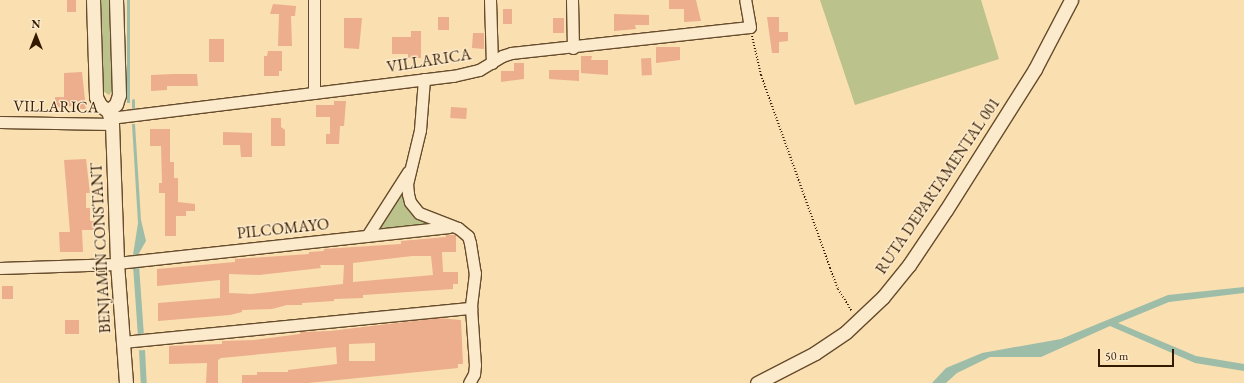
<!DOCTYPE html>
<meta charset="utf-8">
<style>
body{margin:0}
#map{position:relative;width:1244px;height:383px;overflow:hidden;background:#fadfb0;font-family:"EB Garamond",serif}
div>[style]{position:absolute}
.green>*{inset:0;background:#bcc28c}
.water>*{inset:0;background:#9ebda9;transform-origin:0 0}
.stream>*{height:3px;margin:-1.5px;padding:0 1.5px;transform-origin:1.5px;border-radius:1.5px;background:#9ebda9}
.building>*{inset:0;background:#ecae8d;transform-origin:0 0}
.path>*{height:2px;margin-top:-1px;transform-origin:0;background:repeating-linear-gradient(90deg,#341b00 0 1px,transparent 0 3px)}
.roads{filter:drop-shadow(1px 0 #664c2c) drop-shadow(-1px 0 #664c2c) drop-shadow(0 1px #664c2c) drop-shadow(0 -1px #664c2c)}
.minor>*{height:11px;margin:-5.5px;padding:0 5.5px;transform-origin:5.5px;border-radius:5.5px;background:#fceacc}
.tertiary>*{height:13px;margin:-6.5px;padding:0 6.5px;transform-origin:6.5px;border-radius:6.5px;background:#fceacc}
span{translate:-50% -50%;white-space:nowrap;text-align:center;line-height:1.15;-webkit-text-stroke:3px #fceacc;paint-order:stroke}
.street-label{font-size:16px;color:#341b00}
.north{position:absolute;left:16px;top:16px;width:40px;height:40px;-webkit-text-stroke:3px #fceacc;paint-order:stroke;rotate:0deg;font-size:11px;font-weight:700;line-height:16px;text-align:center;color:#341b00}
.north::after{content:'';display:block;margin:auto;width:14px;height:18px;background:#341b00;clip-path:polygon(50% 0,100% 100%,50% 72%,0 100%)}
.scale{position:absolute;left:1098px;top:349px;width:76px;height:18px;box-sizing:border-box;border:2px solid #341b00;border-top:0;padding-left:5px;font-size:12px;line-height:14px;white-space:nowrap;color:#341b00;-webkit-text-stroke:3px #fceacc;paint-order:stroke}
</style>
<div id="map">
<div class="green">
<div style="clip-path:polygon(99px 0,109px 0,112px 91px,109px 95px,103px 91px)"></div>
<div style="clip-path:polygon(820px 0,981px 0,999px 59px,855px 105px)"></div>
<div style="clip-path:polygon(403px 184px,403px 198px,409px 210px,429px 223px,378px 230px)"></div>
</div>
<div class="water">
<div style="left:127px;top:0;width:3px;height:103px"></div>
<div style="clip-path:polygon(132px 124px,135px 124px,141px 220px,146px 241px,138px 255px,133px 255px,138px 223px)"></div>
<div style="left:139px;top:265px;width:69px;height:6px;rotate:86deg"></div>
<div style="clip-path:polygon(1244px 287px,1244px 293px,1169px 302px,1118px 323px,1196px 356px,1244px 364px,1244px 371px,1195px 363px,1110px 326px,1041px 357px,990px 357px,957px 373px,946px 383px,932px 383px,946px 368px,982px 353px,1061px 339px,1168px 295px)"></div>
<div style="left:145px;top:350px;width:33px;height:6px;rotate:87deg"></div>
</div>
<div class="stream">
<div style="left:133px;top:100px;width:12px;rotate:90deg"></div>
</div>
<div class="building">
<div style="left:67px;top:0;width:9px;height:12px"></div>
<div style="clip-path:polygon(669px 0,696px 0,701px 21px,684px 22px,684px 9px,669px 9px)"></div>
<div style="clip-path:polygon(273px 4px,296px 6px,295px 16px,291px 16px,292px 46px,278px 46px,279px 14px,270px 14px)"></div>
<div style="left:503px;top:9px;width:9px;height:15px"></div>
<div style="clip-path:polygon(614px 14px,649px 15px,649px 25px,635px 25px,636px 29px,614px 31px)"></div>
<div style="left:438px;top:17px;width:11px;height:13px"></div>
<div style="clip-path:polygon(767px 17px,779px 17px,779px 32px,788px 32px,788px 41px,779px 42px,779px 53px,772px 53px)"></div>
<div style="clip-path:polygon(344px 18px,362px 18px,359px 49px,344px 48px)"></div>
<div style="left:553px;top:18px;width:11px;height:15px"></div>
<div style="clip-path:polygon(411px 31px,421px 31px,421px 58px,408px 58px,408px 54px,392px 54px,392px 37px,411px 37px)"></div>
<div style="clip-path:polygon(473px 33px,484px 33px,484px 49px,472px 48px)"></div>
<div style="left:224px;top:39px;width:23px;height:15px;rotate:90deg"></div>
<div style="clip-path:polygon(656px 47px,680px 47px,680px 60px,656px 63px)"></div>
<div style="clip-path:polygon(268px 51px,282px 51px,282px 71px,279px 71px,279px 76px,264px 76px,264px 56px,267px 56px)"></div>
<div style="clip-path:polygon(581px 56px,592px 56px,591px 60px,608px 60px,608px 75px,581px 73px)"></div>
<div style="left:651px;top:58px;width:17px;height:10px;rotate:87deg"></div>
<div style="clip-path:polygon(514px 63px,524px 63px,524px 79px,501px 82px,501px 71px,514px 71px)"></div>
<div style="clip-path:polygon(549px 70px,579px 70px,579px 81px,549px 79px)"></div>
<div style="clip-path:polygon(82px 72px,86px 109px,77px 109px,76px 106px,55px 107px,55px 97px,64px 97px,64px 73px)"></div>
<div style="clip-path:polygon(174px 74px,197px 74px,198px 86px,167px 86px,167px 90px,151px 91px,151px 75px)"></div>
<div style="clip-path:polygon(334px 101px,346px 101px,344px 126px,340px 126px,339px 144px,326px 144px,326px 134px,330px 134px,330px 117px,316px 117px,316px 105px,334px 105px)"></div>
<div style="left:451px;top:107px;width:16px;height:11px;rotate:4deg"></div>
<div style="clip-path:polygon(271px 118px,281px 118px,281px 127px,285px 130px,285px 146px,271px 146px)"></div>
<div style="clip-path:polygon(150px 129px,170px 129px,170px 162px,174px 162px,174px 178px,178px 178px,178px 202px,195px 204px,195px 211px,186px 211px,186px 216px,176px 216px,176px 236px,165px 236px,165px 193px,159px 193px,159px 183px,162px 183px,161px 146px,150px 146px)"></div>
<div style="clip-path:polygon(223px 132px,252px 133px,252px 157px,241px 157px,240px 145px,223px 145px)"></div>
<div style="clip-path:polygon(86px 159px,90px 193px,86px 193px,86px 208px,90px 208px,90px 221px,95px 221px,95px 230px,82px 230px,83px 252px,60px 252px,59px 232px,70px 232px,64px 160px)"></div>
<div style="clip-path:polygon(evenodd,446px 235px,456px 235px,456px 252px,442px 252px,443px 272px,458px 272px,458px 284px,453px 284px,453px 289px,363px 295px,363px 298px,334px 299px,334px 301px,302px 303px,302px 305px,287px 305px,272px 309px,242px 310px,242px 312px,230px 315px,158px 321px,158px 303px,220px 298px,220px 280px,157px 286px,157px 269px,235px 262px,235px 259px,309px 254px,309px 252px,324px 251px,324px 249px,401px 244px,401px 241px,446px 237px,446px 235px,412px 256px,431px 256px,433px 275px,353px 282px,353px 263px,412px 256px,446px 235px,320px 265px,344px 265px,343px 284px,251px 294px,229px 293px,229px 274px,259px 275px,321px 268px,320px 265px)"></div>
<div style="left:2px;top:286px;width:11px;height:13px"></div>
<div style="clip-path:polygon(evenodd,438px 318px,461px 320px,463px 364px,458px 364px,458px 368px,308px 383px,242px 383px,242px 375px,257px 375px,257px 372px,288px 372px,288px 370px,337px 364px,336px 347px,221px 358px,218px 360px,218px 383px,206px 383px,207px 363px,169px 364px,169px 346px,222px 344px,222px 341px,254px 340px,300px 334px,300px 332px,330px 331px,438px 318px,375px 343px,375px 361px,349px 361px,349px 344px,375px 343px)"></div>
<div style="left:65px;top:320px;width:14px;height:14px"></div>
</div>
<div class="path">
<div style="left:752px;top:36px;width:40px;rotate:77deg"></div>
<div style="left:761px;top:75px;width:205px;rotate:70.3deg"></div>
<div style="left:830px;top:268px;width:22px;rotate:69deg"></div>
<div style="left:838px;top:289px;width:26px;rotate:58deg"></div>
</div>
<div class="roads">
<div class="minor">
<div style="left:490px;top:0;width:63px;rotate:88.2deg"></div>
<div style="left:572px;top:0;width:48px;rotate:88.8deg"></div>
<div style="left:424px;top:79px;width:51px;rotate:94.5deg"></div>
<div style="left:420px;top:130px;width:56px;rotate:103.5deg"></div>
<div style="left:407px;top:184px;width:10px;rotate:84deg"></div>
<div style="left:408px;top:194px;width:8px;rotate:76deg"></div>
<div style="left:410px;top:202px;width:14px;rotate:51deg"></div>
<div style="left:419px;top:213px;width:42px;rotate:21deg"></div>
<div style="left:458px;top:228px;width:13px;rotate:39deg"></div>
<div style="left:468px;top:236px;width:7px;rotate:74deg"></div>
<div style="left:470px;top:243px;width:30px;rotate:81deg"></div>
<div style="left:475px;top:273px;width:35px;rotate:97deg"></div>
<div style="left:471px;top:308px;width:57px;rotate:86deg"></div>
<div style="left:475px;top:365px;width:9px;rotate:96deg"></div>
<div style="left:474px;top:374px;width:10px;rotate:119deg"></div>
<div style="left:314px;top:93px;width:93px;rotate:-90deg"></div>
<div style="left:110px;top:118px;width:346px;rotate:-7deg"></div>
<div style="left:453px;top:76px;width:27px;rotate:-13deg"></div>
<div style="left:479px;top:70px;width:27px;rotate:-31deg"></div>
<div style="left:502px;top:56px;width:9px;rotate:-18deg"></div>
<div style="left:511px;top:53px;width:240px;rotate:-6.2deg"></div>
<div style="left:750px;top:27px;width:27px;rotate:-100deg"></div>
<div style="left:0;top:122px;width:112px;rotate:1deg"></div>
<div style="left:367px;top:236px;width:76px;rotate:-57.4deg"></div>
<div style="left:117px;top:263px;width:334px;rotate:-6.2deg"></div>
<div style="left:0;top:268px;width:117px;rotate:-2deg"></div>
<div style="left:123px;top:342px;width:350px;rotate:-5.6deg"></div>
</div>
<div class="tertiary">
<div style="left:93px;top:0;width:97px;rotate:88.2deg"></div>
<div style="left:96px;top:97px;width:9px;rotate:63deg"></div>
<div style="left:100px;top:105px;width:10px;rotate:37deg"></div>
<div style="left:108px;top:111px;width:14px;rotate:73deg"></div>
<div style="left:112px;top:124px;width:139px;rotate:87.9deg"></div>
<div style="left:117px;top:263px;width:120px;rotate:85.7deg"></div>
<div style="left:108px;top:111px;width:11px;rotate:-41deg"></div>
<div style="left:116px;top:104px;width:9px;rotate:-72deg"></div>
<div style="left:119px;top:95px;width:95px;rotate:-91.8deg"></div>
<div style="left:757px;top:383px;width:65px;rotate:-27.3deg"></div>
<div style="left:815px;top:353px;width:37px;rotate:-34deg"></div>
<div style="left:846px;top:332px;width:51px;rotate:-43.4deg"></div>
<div style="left:883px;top:297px;width:41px;rotate:-50.9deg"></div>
<div style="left:909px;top:265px;width:66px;rotate:-56.1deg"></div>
<div style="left:946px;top:210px;width:167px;rotate:-57.7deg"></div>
<div style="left:1035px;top:69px;width:78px;rotate:-62.4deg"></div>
</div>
</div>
<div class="street-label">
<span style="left:429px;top:61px;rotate:-9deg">VILLARICA</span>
<span style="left:56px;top:107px;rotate:1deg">VILLARICA</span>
<span style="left:938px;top:186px;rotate:-56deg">RUTA DEPARTAMENTAL 001</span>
<span style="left:283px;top:229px;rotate:-6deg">PILCOMAYO</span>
<span style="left:101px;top:248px;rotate:-93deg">BENJAMÍN CONSTANT</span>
</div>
<div class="north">N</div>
<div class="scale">50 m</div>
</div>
